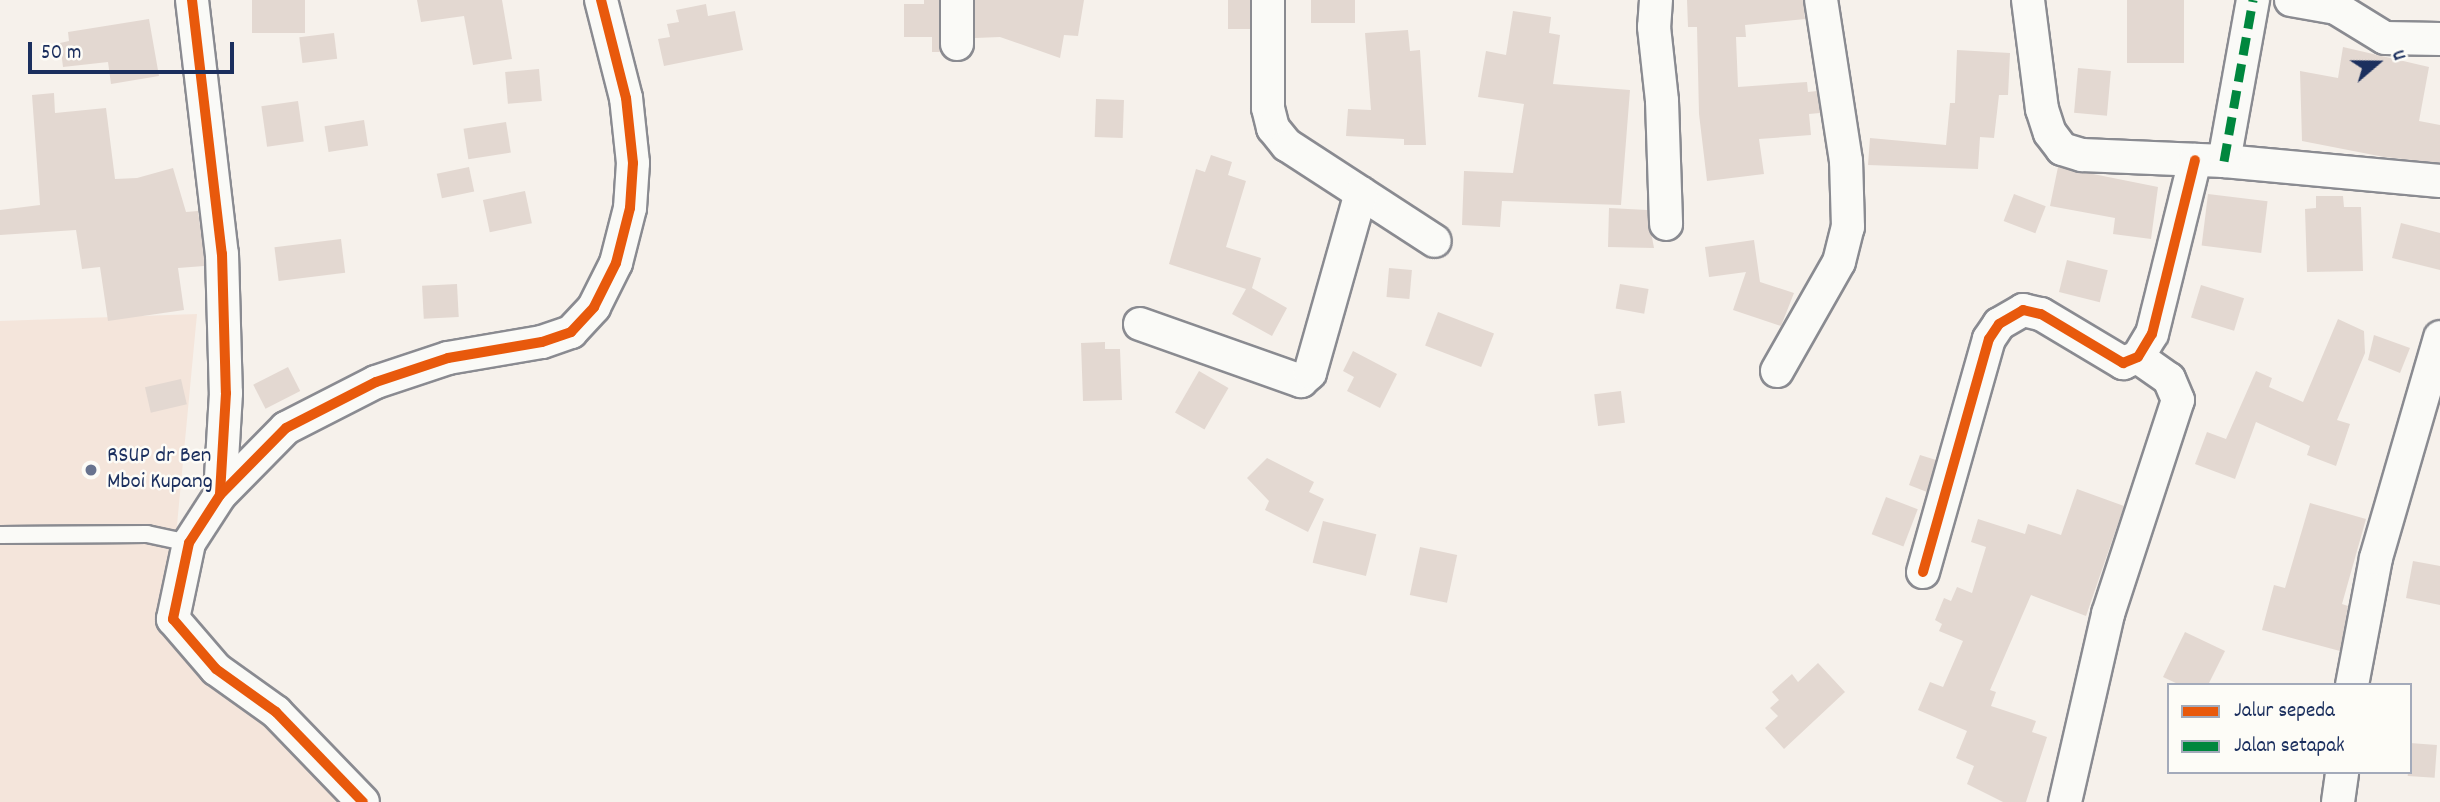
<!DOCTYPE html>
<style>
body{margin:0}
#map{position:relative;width:2440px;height:802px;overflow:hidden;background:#f6f1eb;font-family:Dekko,sans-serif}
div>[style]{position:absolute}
.built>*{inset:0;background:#f4e5db}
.building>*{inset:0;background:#e3d8d1;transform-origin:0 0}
.roads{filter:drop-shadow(2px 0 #8a8b91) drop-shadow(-2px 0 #8a8b91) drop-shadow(0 2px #8a8b91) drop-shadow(0 -2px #8a8b91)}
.lane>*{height:16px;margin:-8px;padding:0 8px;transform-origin:8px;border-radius:8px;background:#fafaf7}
.street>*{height:32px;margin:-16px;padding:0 16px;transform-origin:16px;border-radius:16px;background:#fafaf7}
.quiet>*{height:9px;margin-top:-4.5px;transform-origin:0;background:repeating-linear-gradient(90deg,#00873e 0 18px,transparent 0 27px)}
.cycleway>*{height:10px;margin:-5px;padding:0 5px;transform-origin:5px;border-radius:5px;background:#e8590c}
.dots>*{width:19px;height:19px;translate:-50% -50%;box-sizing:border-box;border:4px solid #fdfcf7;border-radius:50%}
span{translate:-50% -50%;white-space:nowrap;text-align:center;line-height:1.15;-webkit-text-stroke:5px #fdfcf7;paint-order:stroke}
.poi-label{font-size:23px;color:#1b2f5e}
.left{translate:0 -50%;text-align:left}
.legend{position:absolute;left:2167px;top:683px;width:245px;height:91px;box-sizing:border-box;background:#fdfcf7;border:2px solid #a3aaba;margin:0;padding:9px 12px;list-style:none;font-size:21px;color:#1b2f5e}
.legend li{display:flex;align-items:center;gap:14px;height:35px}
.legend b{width:35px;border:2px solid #a3aaba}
.north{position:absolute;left:2342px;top:28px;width:70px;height:70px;-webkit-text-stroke:5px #fdfcf7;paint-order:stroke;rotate:70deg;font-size:19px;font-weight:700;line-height:28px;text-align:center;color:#1b2f5e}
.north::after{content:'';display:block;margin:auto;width:24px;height:32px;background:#1b2f5e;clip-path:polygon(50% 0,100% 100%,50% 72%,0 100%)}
.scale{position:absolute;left:28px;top:42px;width:206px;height:32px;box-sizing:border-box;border:4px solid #1b2f5e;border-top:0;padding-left:9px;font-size:21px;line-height:24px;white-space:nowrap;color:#1b2f5e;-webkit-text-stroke:5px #fdfcf7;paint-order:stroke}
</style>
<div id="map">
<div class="built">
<div style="clip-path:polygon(197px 314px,168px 620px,358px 802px,0 802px,0 321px)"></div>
</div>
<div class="building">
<div style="left:252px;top:0;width:53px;height:33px"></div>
<div style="clip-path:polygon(417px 0,502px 0,512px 59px,473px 65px,464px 16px,421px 22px)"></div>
<div style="clip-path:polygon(924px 0,939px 0,941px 52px,932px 52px,932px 37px,904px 37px,904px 4px,924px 4px)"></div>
<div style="clip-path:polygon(975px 0,1084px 0,1078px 36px,1064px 35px,1060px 58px,1000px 37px,975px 38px)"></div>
<div style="left:1228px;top:0;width:22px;height:29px"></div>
<div style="left:1311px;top:0;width:44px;height:23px"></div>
<div style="clip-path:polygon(1687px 0,1803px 0,1805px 19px,1745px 25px,1746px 37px,1736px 37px,1738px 87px,1807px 82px,1808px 92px,1817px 91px,1820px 113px,1809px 114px,1811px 135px,1759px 139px,1764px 174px,1707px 181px,1699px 114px,1697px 27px,1688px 27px)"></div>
<div style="left:2127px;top:0;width:57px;height:63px"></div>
<div style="clip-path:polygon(706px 4px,708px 16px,735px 11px,743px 50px,664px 66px,658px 39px,670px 37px,667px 24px,679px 22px,676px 10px)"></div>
<div style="clip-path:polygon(1513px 11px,1551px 17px,1549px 33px,1560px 35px,1553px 84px,1630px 90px,1621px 205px,1502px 201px,1500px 227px,1462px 225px,1464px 171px,1513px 173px,1524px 104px,1478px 97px,1486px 51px,1506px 55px)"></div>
<div style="clip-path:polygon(149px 19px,159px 76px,111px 84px,108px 62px,63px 67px,60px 43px,69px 41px,68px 32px)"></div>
<div style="clip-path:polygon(1408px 30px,1410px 51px,1420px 50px,1426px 145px,1404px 145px,1404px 139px,1346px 136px,1348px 109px,1371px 110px,1365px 33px)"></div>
<div style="left:334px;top:33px;width:26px;height:35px;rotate:83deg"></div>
<div style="clip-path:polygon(2343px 47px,2429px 67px,2419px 121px,2440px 125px,2440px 163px,2384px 157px,2302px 141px,2300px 71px,2338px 78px)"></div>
<div style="clip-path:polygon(1957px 50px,2010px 53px,2008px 95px,1999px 95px,1994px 138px,1980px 137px,1978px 169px,1868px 165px,1870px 138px,1946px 145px,1950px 103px,1955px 103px)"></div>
<div style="left:2078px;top:68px;width:33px;height:45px;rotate:5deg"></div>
<div style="left:539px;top:69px;width:32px;height:34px;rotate:85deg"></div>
<div style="clip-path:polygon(54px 93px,55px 113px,106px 108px,115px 179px,137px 178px,173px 168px,186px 212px,198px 211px,204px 255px,204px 266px,178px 268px,184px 310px,108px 321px,100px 267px,82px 269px,76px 230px,0 235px,0 210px,40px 205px,32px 95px)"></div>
<div style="left:1096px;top:99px;width:28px;height:38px;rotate:2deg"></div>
<div style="left:298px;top:101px;width:41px;height:37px;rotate:82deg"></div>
<div style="left:364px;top:120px;width:26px;height:40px;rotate:81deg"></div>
<div style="left:506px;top:122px;width:31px;height:43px;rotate:81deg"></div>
<div style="clip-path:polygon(1211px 155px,1232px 162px,1228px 175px,1246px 181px,1226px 247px,1261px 258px,1252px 288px,1287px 308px,1272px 336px,1232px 314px,1246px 289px,1169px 264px,1196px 169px,1205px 172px)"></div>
<div style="left:469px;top:167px;width:25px;height:33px;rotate:78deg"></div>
<div style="clip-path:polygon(2058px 167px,2158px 187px,2151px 239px,2113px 234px,2115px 218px,2050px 206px)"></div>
<div style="left:525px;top:191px;width:33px;height:43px;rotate:78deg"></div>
<div style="left:2014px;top:194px;width:34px;height:29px;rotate:21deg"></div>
<div style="left:2208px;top:194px;width:60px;height:52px;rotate:7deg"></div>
<div style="clip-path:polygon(2316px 196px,2343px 196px,2344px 207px,2361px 207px,2363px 271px,2307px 272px,2305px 209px,2316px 208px)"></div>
<div style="clip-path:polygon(1609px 208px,1647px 210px,1654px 248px,1608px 247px)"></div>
<div style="clip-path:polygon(2401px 223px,2440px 233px,2440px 270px,2392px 258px)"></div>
<div style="left:341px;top:239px;width:34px;height:67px;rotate:83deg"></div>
<div style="clip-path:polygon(1754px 240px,1760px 282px,1794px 293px,1781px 326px,1733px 310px,1746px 272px,1709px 277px,1705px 247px)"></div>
<div style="left:2067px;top:260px;width:42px;height:33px;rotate:14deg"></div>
<div style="left:1389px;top:268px;width:23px;height:29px;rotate:5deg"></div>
<div style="left:457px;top:284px;width:33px;height:35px;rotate:87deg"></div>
<div style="left:1620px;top:284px;width:29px;height:25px;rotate:10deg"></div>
<div style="left:2201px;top:285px;width:45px;height:34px;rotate:17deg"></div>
<div style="left:1438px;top:312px;width:60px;height:36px;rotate:21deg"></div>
<div style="clip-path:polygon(2338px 319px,2364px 331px,2365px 353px,2337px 420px,2350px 424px,2336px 466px,2307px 455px,2310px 446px,2256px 422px,2235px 479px,2195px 464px,2207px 432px,2226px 439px,2256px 371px,2272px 378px,2269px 387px,2303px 402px)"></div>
<div style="clip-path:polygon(2374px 335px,2410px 348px,2400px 373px,2368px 360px)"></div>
<div style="clip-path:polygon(1105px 342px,1105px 349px,1120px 349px,1122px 400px,1083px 401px,1081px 343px)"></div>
<div style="clip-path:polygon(1353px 351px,1397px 374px,1380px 408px,1347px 391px,1354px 377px,1343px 371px)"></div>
<div style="left:288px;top:367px;width:27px;height:39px;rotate:63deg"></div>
<div style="left:1199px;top:371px;width:34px;height:48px;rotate:30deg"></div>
<div style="left:181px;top:379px;width:26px;height:37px;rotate:77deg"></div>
<div style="left:1621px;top:391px;width:32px;height:27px;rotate:83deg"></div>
<div style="clip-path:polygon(1920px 455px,1936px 460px,1927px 492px,1909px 485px)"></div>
<div style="clip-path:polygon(1267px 458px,1314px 482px,1309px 492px,1324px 499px,1308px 532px,1265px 510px,1269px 501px,1247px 478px)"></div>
<div style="clip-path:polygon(2077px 489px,2124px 506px,2086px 616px,2031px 595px,1990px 690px,1996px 692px,1991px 706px,2036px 721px,2032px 732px,2047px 737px,2026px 802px,2003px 802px,1967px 784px,1974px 766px,1956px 758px,1967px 731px,1918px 710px,1930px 682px,1943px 687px,1963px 641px,1939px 631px,1942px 624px,1935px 620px,1944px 598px,1951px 601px,1957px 587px,1972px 593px,1986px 547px,1971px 542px,1978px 519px,2025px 534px,2028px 524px,2061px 535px)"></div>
<div style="left:1886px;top:497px;width:34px;height:40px;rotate:21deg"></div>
<div style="clip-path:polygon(2310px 503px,2366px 519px,2342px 604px,2348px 606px,2340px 651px,2262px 630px,2274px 585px,2285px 588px)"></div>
<div style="left:1323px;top:521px;width:55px;height:43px;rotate:14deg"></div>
<div style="left:1420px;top:547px;width:38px;height:49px;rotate:12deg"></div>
<div style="clip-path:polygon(2413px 561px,2440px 566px,2440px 605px,2406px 598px)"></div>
<div style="clip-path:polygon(2185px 632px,2225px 651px,2208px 685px,2180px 685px,2163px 677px)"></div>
<div style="clip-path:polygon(1818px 663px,1845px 692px,1784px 749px,1765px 728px,1778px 716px,1770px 708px,1779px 700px,1772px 692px,1792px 674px,1798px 682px)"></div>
<div style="left:2410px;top:743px;width:27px;height:33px;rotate:4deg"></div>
</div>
<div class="roads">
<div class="lane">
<div style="left:0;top:535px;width:147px;rotate:-0.4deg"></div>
<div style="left:147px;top:534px;width:43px;rotate:12.1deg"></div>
</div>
<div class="street">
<div style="left:192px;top:0;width:256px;rotate:83.3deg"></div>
<div style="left:222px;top:254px;width:139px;rotate:88.4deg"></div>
<div style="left:226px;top:393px;width:102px;rotate:93.4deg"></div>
<div style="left:220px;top:495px;width:57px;rotate:122.9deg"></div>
<div style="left:189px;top:543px;width:78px;rotate:101.9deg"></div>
<div style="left:173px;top:619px;width:66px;rotate:49.3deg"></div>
<div style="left:216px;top:669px;width:74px;rotate:35.6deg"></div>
<div style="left:276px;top:712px;width:125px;rotate:46deg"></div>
<div style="left:1268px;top:0;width:108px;rotate:90deg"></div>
<div style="left:1268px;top:108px;width:21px;rotate:76deg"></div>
<div style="left:1273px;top:128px;width:22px;rotate:51deg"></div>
<div style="left:1287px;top:145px;width:176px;rotate:33deg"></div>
<div style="left:1656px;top:0;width:27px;rotate:94deg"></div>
<div style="left:1654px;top:27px;width:74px;rotate:83.8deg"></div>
<div style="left:1662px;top:101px;width:123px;rotate:88.1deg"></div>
<div style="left:2028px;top:0;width:110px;rotate:82.7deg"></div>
<div style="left:2042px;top:109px;width:25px;rotate:72deg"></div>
<div style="left:2050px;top:133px;width:20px;rotate:53deg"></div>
<div style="left:2062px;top:149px;width:21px;rotate:17deg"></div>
<div style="left:2082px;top:155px;width:142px;rotate:2.4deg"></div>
<div style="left:2224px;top:161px;width:217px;rotate:5.3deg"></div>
<div style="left:2291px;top:0;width:46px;rotate:10.1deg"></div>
<div style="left:2336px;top:8px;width:57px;rotate:31.5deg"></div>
<div style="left:2385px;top:38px;width:55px;rotate:1deg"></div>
<div style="left:957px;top:44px;width:44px;rotate:-90deg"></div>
<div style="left:2224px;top:161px;width:164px;rotate:-79.8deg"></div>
<div style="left:1140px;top:324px;width:171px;rotate:19.5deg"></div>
<div style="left:1301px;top:381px;width:12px;rotate:-42deg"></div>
<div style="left:1310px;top:373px;width:187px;rotate:-74.2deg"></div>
<div style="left:1777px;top:371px;width:125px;rotate:-60.4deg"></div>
<div style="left:1839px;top:262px;width:36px;rotate:-76deg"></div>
<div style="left:1848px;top:227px;width:66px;rotate:-91.7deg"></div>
<div style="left:1846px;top:161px;width:163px;rotate:-98.8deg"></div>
<div style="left:220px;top:495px;width:94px;rotate:-45.4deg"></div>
<div style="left:286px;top:428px;width:101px;rotate:-27.1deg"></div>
<div style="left:376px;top:382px;width:76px;rotate:-18.4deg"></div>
<div style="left:448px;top:358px;width:95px;rotate:-9.7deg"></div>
<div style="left:542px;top:342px;width:31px;rotate:-19deg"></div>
<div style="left:571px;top:332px;width:34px;rotate:-47deg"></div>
<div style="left:594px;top:307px;width:49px;rotate:-63.4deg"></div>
<div style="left:616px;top:263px;width:57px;rotate:-75.7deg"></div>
<div style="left:630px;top:208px;width:45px;rotate:-86.2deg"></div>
<div style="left:633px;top:163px;width:65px;rotate:-96.1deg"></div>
<div style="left:626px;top:98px;width:101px;rotate:-104.3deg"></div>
<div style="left:1923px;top:572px;width:242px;rotate:-74.2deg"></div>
<div style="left:1989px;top:339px;width:18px;rotate:-56deg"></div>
<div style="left:1999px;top:324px;width:28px;rotate:-30deg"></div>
<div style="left:2023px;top:310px;width:18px;rotate:13deg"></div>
<div style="left:2041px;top:314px;width:96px;rotate:30.9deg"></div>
<div style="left:2123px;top:363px;width:16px;rotate:-22deg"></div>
<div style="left:2138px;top:357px;width:27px;rotate:-59deg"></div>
<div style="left:2152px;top:334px;width:179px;rotate:-76.1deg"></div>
<div style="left:2352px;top:685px;width:129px;rotate:-79.3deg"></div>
<div style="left:2376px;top:558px;width:230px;rotate:-73.8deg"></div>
<div style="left:2065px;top:802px;width:193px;rotate:-77.1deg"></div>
<div style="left:2108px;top:614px;width:225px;rotate:-71.9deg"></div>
<div style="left:2178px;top:400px;width:23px;rotate:-113deg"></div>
<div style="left:2169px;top:379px;width:38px;rotate:-145deg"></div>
<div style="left:2338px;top:802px;width:30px;rotate:-82deg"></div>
</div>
</div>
<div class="quiet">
<div style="left:2224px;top:161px;width:164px;rotate:-79.8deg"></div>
</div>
<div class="cycleway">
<div style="left:192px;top:0;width:256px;rotate:83.3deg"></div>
<div style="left:222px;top:254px;width:139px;rotate:88.4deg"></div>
<div style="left:226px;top:393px;width:102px;rotate:93.4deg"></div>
<div style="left:220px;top:495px;width:57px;rotate:122.9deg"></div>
<div style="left:189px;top:543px;width:78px;rotate:101.9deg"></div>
<div style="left:173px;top:619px;width:66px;rotate:49.3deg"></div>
<div style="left:216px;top:669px;width:74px;rotate:35.6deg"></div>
<div style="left:276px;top:712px;width:125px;rotate:46deg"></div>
<div style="left:220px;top:495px;width:94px;rotate:-45.4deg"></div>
<div style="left:286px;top:428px;width:101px;rotate:-27.1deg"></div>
<div style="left:376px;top:382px;width:76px;rotate:-18.4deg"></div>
<div style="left:448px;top:358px;width:95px;rotate:-9.7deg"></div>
<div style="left:542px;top:342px;width:31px;rotate:-19deg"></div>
<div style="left:571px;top:332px;width:34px;rotate:-47deg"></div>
<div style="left:594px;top:307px;width:49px;rotate:-63.4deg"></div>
<div style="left:616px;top:263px;width:57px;rotate:-75.7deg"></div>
<div style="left:630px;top:208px;width:45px;rotate:-86.2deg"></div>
<div style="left:633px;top:163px;width:65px;rotate:-96.1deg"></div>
<div style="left:626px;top:98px;width:101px;rotate:-104.3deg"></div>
<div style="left:1923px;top:572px;width:242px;rotate:-74.2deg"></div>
<div style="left:1989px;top:339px;width:18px;rotate:-56deg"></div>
<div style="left:1999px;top:324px;width:28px;rotate:-30deg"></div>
<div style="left:2023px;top:310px;width:18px;rotate:13deg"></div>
<div style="left:2041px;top:314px;width:96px;rotate:30.9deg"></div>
<div style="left:2123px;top:363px;width:16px;rotate:-22deg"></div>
<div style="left:2138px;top:357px;width:27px;rotate:-59deg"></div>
<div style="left:2152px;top:334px;width:179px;rotate:-76.1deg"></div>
</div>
<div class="dots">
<div style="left:91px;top:470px;background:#68738f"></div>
</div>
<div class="poi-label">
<span class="left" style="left:107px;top:470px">RSUP dr Ben<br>Mboi Kupang</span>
</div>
<ul class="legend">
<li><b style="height:9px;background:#e8590c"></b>Jalur sepeda</li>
<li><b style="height:9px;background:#00873e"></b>Jalan setapak</li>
</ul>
<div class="north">U</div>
<div class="scale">50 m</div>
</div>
